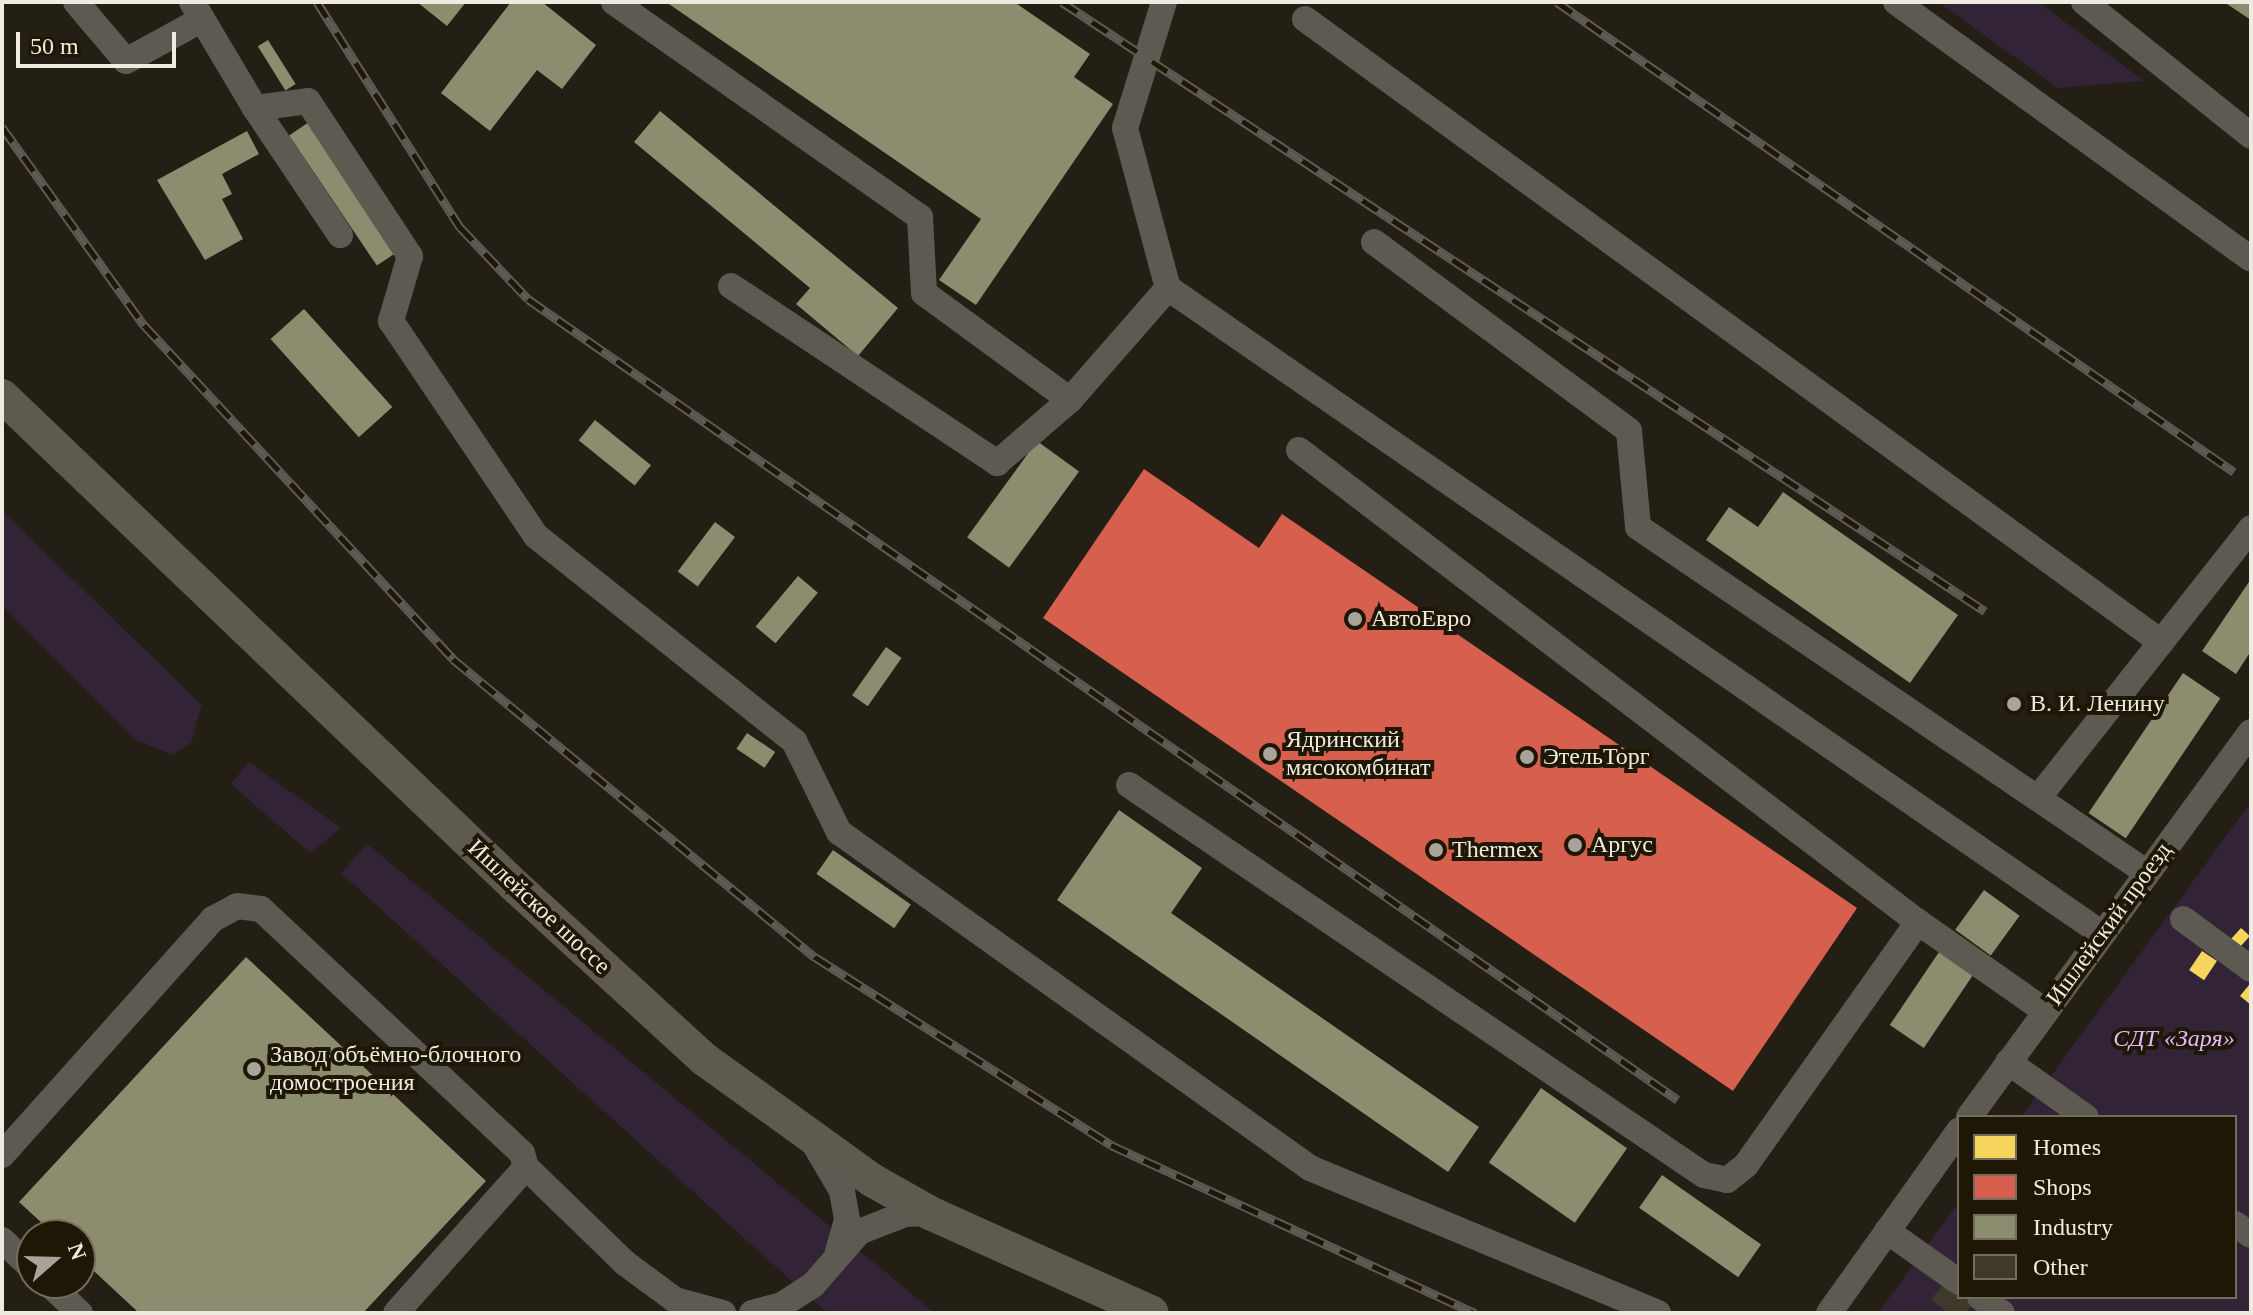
<!DOCTYPE html>
<meta charset="utf-8">
<style>
body{margin:0}
#map{position:relative;width:2253px;height:1315px;overflow:hidden;background:#231f15;font-family:Georgia,serif}
div>[style]{position:absolute}
.green>*{inset:0;background:#322436}
.homes>*{inset:0;background:#f6d55c;transform-origin:0 0}
.shops>*{inset:0;background:#d6604d}
.industry>*{inset:0;background:#8c8c6e;transform-origin:0 0}
.building>*{inset:0;background:#3f392b}
.minor>*{height:26px;margin:-13px;padding:0 13px;transform-origin:13px;border-radius:13px;background:#5d5a52}
.major>*{height:34px;margin:-17px;padding:0 17px;transform-origin:17px;border-radius:17px;background:#5e5a50}
.rail>*{height:9px;margin-top:-4.5px;transform-origin:0;background:repeating-linear-gradient(90deg,#1f1706 0 18px,#5e5b54 0 36px);box-sizing:border-box;border-block:2px solid #5e5b54}
.dots>*{width:22px;height:22px;translate:-50% -50%;box-sizing:border-box;border:4px solid #1f1706;border-radius:50%}
span{translate:-50% -50%;white-space:nowrap;text-align:center;line-height:1.15;-webkit-text-stroke:8px #1f1706;paint-order:stroke}
.poi-label{font-size:24px;color:#f0ebe0}
.left{translate:0 -50%;text-align:left}
.street-label{font-size:24px;color:#f0ebe0}
.park-label{font-size:24px;color:#e4b7fa;font-style:italic}
.frame{position:absolute;inset:0;border:4px solid #f0ebe0;pointer-events:none}
.legend{position:absolute;left:1957px;top:1115px;width:280px;height:184px;box-sizing:border-box;background:#1f1706;border:2px solid #736c5d;margin:0;padding:10px 14px;list-style:none;font-size:24px;color:#f0ebe0}
.legend li{display:flex;align-items:center;gap:16px;height:40px}
.legend b{width:40px;border:2px solid #736c5d}
.north{position:absolute;left:16px;top:1219px;width:80px;height:80px;box-sizing:border-box;background:#1f1706;border:2px solid #736c5d;border-radius:50%;rotate:70deg;font-size:22px;font-weight:700;line-height:32px;text-align:center;color:#f0ebe0}
.north::after{content:'';display:block;margin:auto;width:28px;height:36px;background:#a8a499;clip-path:polygon(50% 0,100% 100%,50% 72%,0 100%)}
.scale{position:absolute;left:16px;top:32px;width:160px;height:36px;box-sizing:border-box;border:4px solid #f0ebe0;border-top:0;padding-left:10px;font-size:24px;line-height:28px;white-space:nowrap;color:#f0ebe0;-webkit-text-stroke:6px #1f1706;paint-order:stroke}
</style>
<div id="map">
<div class="green">
<div style="clip-path:polygon(1938px 2px,2038px 2px,2144px 81px,2058px 88px)"></div>
<div style="clip-path:polygon(2px 511px,202px 705px,191px 743px,173px 755px,134px 739px,2px 605px)"></div>
<div style="clip-path:polygon(249px 762px,341px 828px,310px 853px,231px 784px)"></div>
<div style="clip-path:polygon(2251px 802px,2251px 1313px,1878px 1313px,1959px 1202px,1959px 1297px,2235px 1297px,2235px 1117px,2021px 1117px)"></div>
<div style="clip-path:polygon(367px 844px,935px 1313px,827px 1313px,341px 873px)"></div>
</div>
<div class="homes">
<div style="left:2241px;top:928px;width:12px;height:21px;rotate:42deg"></div>
<div style="left:2202px;top:951px;width:18px;height:23px;rotate:34deg"></div>
<div style="clip-path:polygon(2249px 985px,2251px 986px,2251px 1005px,2240px 996px)"></div>
</div>
<div class="shops">
<div style="clip-path:polygon(1144px 469px,1259px 548px,1282px 514px,1857px 908px,1733px 1091px,1043px 618px)"></div>
</div>
<div class="industry">
<div style="clip-path:polygon(417px 2px,466px 2px,447px 26px)"></div>
<div style="clip-path:polygon(511px 2px,542px 2px,596px 45px,562px 89px,537px 70px,490px 131px,441px 93px)"></div>
<div style="clip-path:polygon(666px 2px,1014px 2px,1090px 54px,1074px 77px,1113px 104px,976px 305px,939px 280px,981px 219px)"></div>
<div style="clip-path:polygon(2224px 2px,2251px 2px,2251px 20px)"></div>
<div style="left:268px;top:40px;width:52px;height:12px;rotate:58deg"></div>
<div style="clip-path:polygon(660px 111px,898px 308px,858px 356px,796px 304px,810px 288px,634px 142px)"></div>
<div style="left:309px;top:122px;width:157px;height:24px;rotate:56deg"></div>
<div style="clip-path:polygon(247px 131px,259px 154px,222px 174px,232px 194px,222px 199px,243px 239px,205px 260px,157px 180px)"></div>
<div style="left:304px;top:309px;width:132px;height:45px;rotate:48deg"></div>
<div style="left:595px;top:420px;width:72px;height:26px;rotate:39deg"></div>
<div style="left:1037px;top:441px;width:52px;height:119px;rotate:36deg"></div>
<div style="clip-path:polygon(1783px 492px,1958px 615px,1910px 683px,1706px 540px,1729px 507px,1758px 527px)"></div>
<div style="left:715px;top:522px;width:25px;height:62px;rotate:37deg"></div>
<div style="left:798px;top:576px;width:26px;height:66px;rotate:40deg"></div>
<div style="clip-path:polygon(2251px 579px,2251px 651px,2236px 674px,2202px 651px)"></div>
<div style="left:886px;top:647px;width:19px;height:59px;rotate:35deg"></div>
<div style="left:2183px;top:673px;width:45px;height:169px;rotate:34deg"></div>
<div style="left:747px;top:733px;width:34px;height:19px;rotate:34deg"></div>
<div style="clip-path:polygon(1119px 810px,1202px 868px,1171px 913px,1479px 1127px,1448px 1172px,1057px 900px)"></div>
<div style="left:833px;top:850px;width:95px;height:29px;rotate:35deg"></div>
<div style="left:1984px;top:890px;width:44px;height:49px;rotate:36deg"></div>
<div style="left:1939px;top:952px;width:41px;height:88px;rotate:34deg"></div>
<div style="clip-path:polygon(246px 957px,486px 1181px,363px 1313px,139px 1313px,80px 1258px,80px 1235px,55px 1235px,19px 1202px)"></div>
<div style="left:1541px;top:1088px;width:105px;height:91px;rotate:35deg"></div>
<div style="left:1662px;top:1175px;width:121px;height:40px;rotate:35deg"></div>
</div>
<div class="building">
<div style="clip-path:polygon(1945px 1281px,1959px 1297px,1974px 1302px,1966px 1313px,1949px 1313px,1931px 1300px)"></div>
</div>
<div class="minor">
<div style="left:76px;top:2px;width:77px;rotate:49.7deg"></div>
<div style="left:126px;top:61px;width:85px;rotate:-28.7deg"></div>
<div style="left:192px;top:2px;width:123px;rotate:59.3deg"></div>
<div style="left:255px;top:108px;width:53px;rotate:-7.5deg"></div>
<div style="left:308px;top:101px;width:186px;rotate:56.7deg"></div>
<div style="left:410px;top:256px;width:68px;rotate:106.3deg"></div>
<div style="left:391px;top:321px;width:259px;rotate:56deg"></div>
<div style="left:536px;top:536px;width:330px;rotate:38.5deg"></div>
<div style="left:794px;top:741px;width:102px;rotate:63.7deg"></div>
<div style="left:839px;top:832px;width:579px;rotate:35.5deg"></div>
<div style="left:1310px;top:1168px;width:377px;rotate:22.6deg"></div>
<div style="left:614px;top:2px;width:374px;rotate:35.1deg"></div>
<div style="left:920px;top:217px;width:76px;rotate:87deg"></div>
<div style="left:924px;top:293px;width:181px;rotate:36.2deg"></div>
<div style="left:1070px;top:400px;width:149px;rotate:-48.8deg"></div>
<div style="left:1164px;top:2px;width:132px;rotate:107.2deg"></div>
<div style="left:1125px;top:128px;width:166px;rotate:75deg"></div>
<div style="left:1168px;top:288px;width:1134px;rotate:34.66deg"></div>
<div style="left:1896px;top:2px;width:438px;rotate:35.9deg"></div>
<div style="left:2084px;top:2px;width:214px;rotate:38.7deg"></div>
<div style="left:1305px;top:19px;width:1059px;rotate:36.05deg"></div>
<div style="left:255px;top:108px;width:153px;rotate:56.2deg"></div>
<div style="left:1374px;top:242px;width:317px;rotate:36.5deg"></div>
<div style="left:1629px;top:431px;width:96px;rotate:84.6deg"></div>
<div style="left:1638px;top:527px;width:614px;rotate:34.18deg"></div>
<div style="left:731px;top:286px;width:320px;rotate:33.6deg"></div>
<div style="left:997px;top:463px;width:96px;rotate:-40.8deg"></div>
<div style="left:1299px;top:450px;width:778px;rotate:37.33deg"></div>
<div style="left:1918px;top:922px;width:155px;rotate:35deg"></div>
<div style="left:1129px;top:785px;width:695px;rotate:34.15deg"></div>
<div style="left:1704px;top:1175px;width:24px;rotate:12deg"></div>
<div style="left:1727px;top:1180px;width:24px;rotate:-38deg"></div>
<div style="left:1746px;top:1165px;width:298px;rotate:-54.7deg"></div>
<div style="left:2038px;top:798px;width:344px;rotate:-51.7deg"></div>
<div style="left:2183px;top:919px;width:84px;rotate:36.3deg"></div>
<div style="left:2008px;top:1062px;width:95px;rotate:35.2deg"></div>
<div style="left:1969px;top:1117px;width:477px;rotate:-53.8deg"></div>
<div style="left:815px;top:1145px;width:53px;rotate:59.6deg"></div>
<div style="left:842px;top:1191px;width:29px;rotate:80deg"></div>
<div style="left:847px;top:1220px;width:33px;rotate:106deg"></div>
<div style="left:2px;top:1155px;width:317px;rotate:-48.2deg"></div>
<div style="left:213px;top:919px;width:27px;rotate:-28deg"></div>
<div style="left:237px;top:906px;width:24px;rotate:7deg"></div>
<div style="left:261px;top:909px;width:357px;rotate:43.1deg"></div>
<div style="left:522px;top:1153px;width:15px;rotate:74deg"></div>
<div style="left:526px;top:1167px;width:195px;rotate:131.7deg"></div>
<div style="left:526px;top:1167px;width:138px;rotate:44.1deg"></div>
<div style="left:625px;top:1263px;width:62px;rotate:36.5deg"></div>
<div style="left:675px;top:1300px;width:50px;rotate:15.2deg"></div>
<div style="left:2235px;top:1224px;width:19px;rotate:35deg"></div>
<div style="left:1887px;top:1231px;width:88px;rotate:35.3deg"></div>
<div style="left:2px;top:1240px;width:41px;rotate:43deg"></div>
<div style="left:48px;top:1283px;width:44px;rotate:43.2deg"></div>
<div style="left:1980px;top:1297px;width:27px;rotate:36deg"></div>
<div style="left:752px;top:1313px;width:31px;rotate:-15deg"></div>
<div style="left:782px;top:1305px;width:37px;rotate:-33deg"></div>
<div style="left:813px;top:1285px;width:70px;rotate:-49deg"></div>
<div style="left:859px;top:1232px;width:49px;rotate:-21.4deg"></div>
<div style="left:905px;top:1214px;width:25px;rotate:-2deg"></div>
<div style="left:1829px;top:1313px;width:224px;rotate:-54.5deg"></div>
</div>
<div class="major">
<div style="left:2px;top:396px;width:708px;rotate:43.68deg"></div>
<div style="left:514px;top:885px;width:258px;rotate:42.5deg"></div>
<div style="left:704px;top:1059px;width:207px;rotate:35.8deg"></div>
<div style="left:872px;top:1180px;width:67px;rotate:29.6deg"></div>
<div style="left:930px;top:1213px;width:243px;rotate:24.2deg"></div>
</div>
<div class="rail">
<div style="left:317px;top:2px;width:267px;rotate:57.6deg"></div>
<div style="left:460px;top:227px;width:99px;rotate:46.6deg"></div>
<div style="left:528px;top:299px;width:1401px;rotate:34.86deg"></div>
<div style="left:1062px;top:2px;width:1106px;rotate:33.42deg"></div>
<div style="left:1557px;top:2px;width:824px;rotate:34.77deg"></div>
<div style="left:2px;top:127px;width:244px;rotate:54.4deg"></div>
<div style="left:144px;top:325px;width:455px;rotate:47.2deg"></div>
<div style="left:453px;top:659px;width:469px;rotate:39.5deg"></div>
<div style="left:815px;top:957px;width:351px;rotate:32.4deg"></div>
<div style="left:1111px;top:1145px;width:401px;rotate:24.8deg"></div>
</div>
<div class="dots">
<div style="left:1355px;top:619px;background:#a8a499"></div>
<div style="left:2014px;top:704px;background:#a8a499"></div>
<div style="left:1270px;top:754px;background:#a8a499"></div>
<div style="left:1527px;top:757px;background:#a8a499"></div>
<div style="left:1575px;top:845px;background:#a8a499"></div>
<div style="left:1436px;top:850px;background:#a8a499"></div>
<div style="left:254px;top:1069px;background:#a8a499"></div>
</div>
<div class="poi-label">
<span class="left" style="left:1371px;top:619px">АвтоЕвро</span>
<span class="left" style="left:2030px;top:704px">В. И. Ленину</span>
<span class="left" style="left:1286px;top:754px">Ядринский<br>мясокомбинат</span>
<span class="left" style="left:1543px;top:757px">ЭтельТорг</span>
<span class="left" style="left:1591px;top:845px">Аргус</span>
<span class="left" style="left:1452px;top:850px">Thermex</span>
<span class="left" style="left:270px;top:1069px">Завод объёмно-блочного<br>домостроения</span>
</div>
<div class="street-label">
<span style="left:539px;top:907px;rotate:43deg">Ишлейское шоссе</span>
<span style="left:2109px;top:924px;rotate:-54deg">Ишлейский проезд</span>
</div>
<div class="park-label">
<span style="left:2174px;top:1039px">СДТ «Заря»</span>
</div>
<div class="frame"></div>
<ul class="legend">
<li><b style="height:22px;background:#f6d55c"></b>Homes</li>
<li><b style="height:22px;background:#d6604d"></b>Shops</li>
<li><b style="height:22px;background:#8c8c6e"></b>Industry</li>
<li><b style="height:22px;background:#3f392b"></b>Other</li>
</ul>
<div class="north">N</div>
<div class="scale">50 m</div>
</div>
